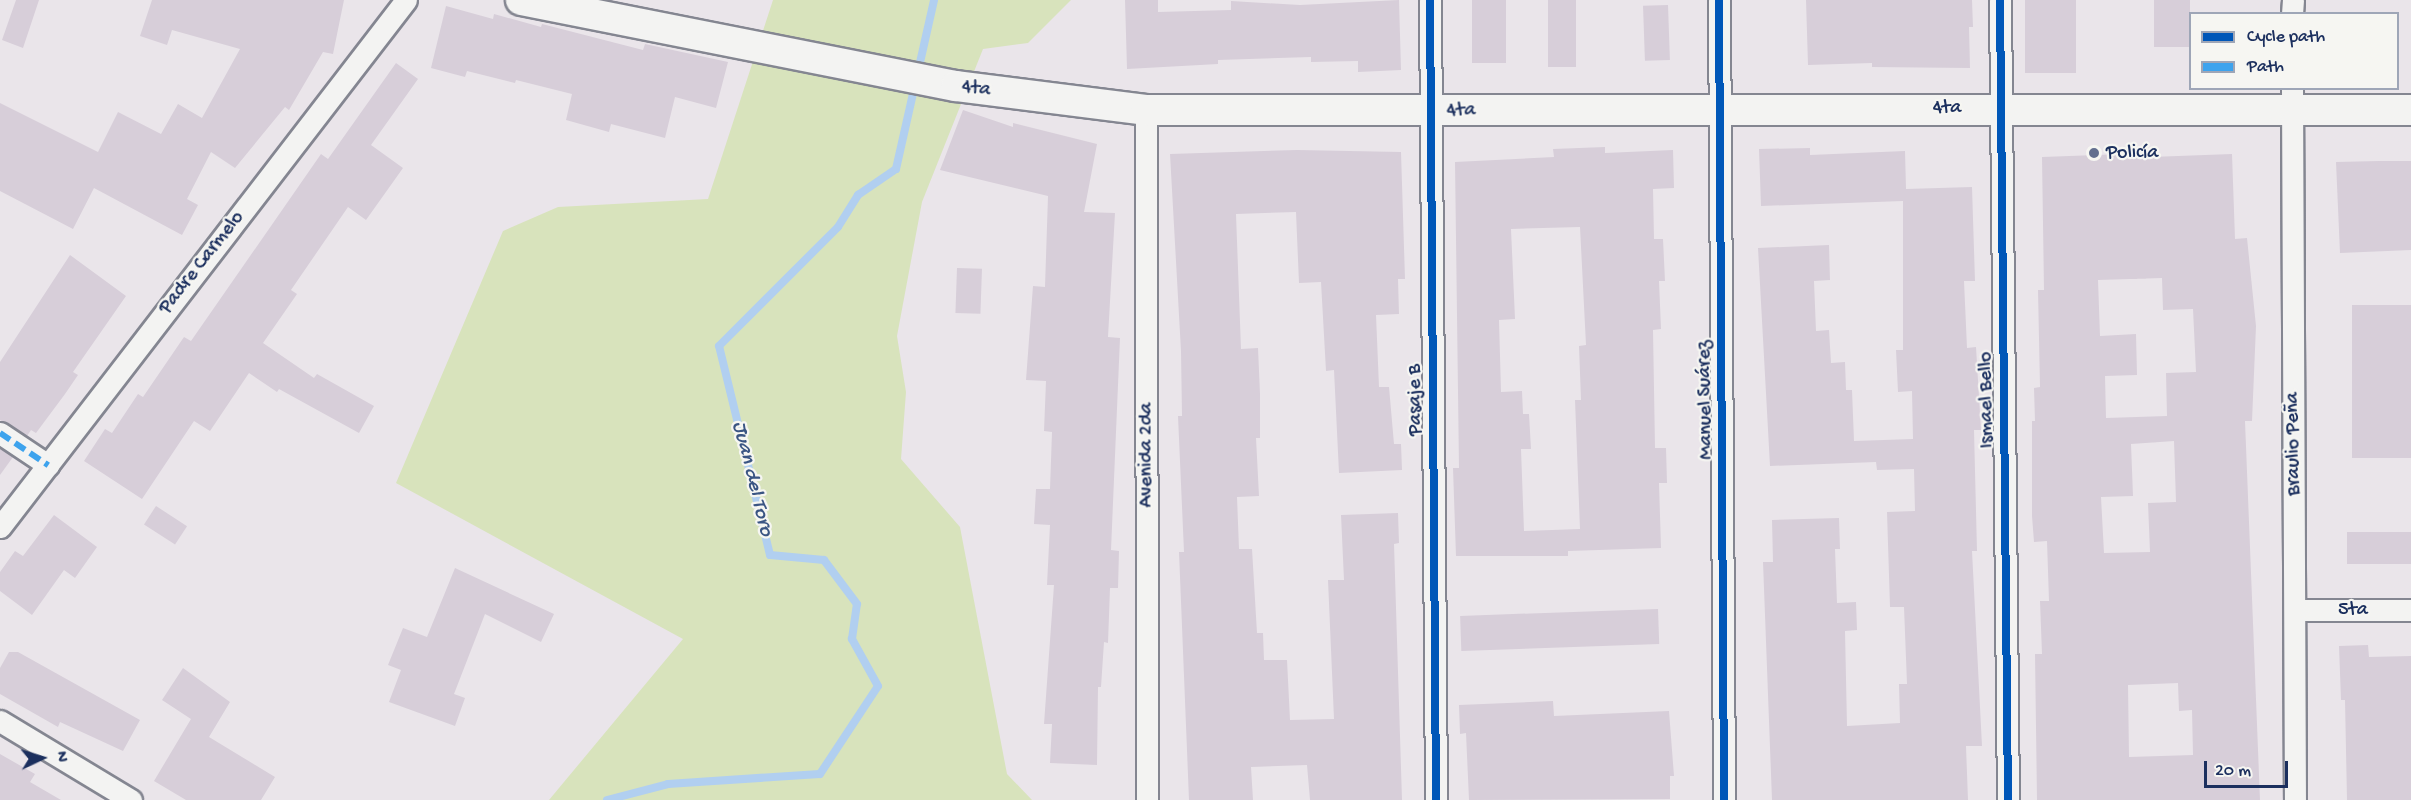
<!DOCTYPE html>
<meta charset="utf-8">
<style>
body{margin:0}
#map{position:relative;width:2411px;height:800px;overflow:hidden;background:#eae5ea;font-family:"Gochi Hand",sans-serif}
div>[style]{position:absolute}
.green>*{inset:0;background:#d8e3bc}
.stream>*{height:8px;margin:-4px;padding:0 4px;transform-origin:4px;border-radius:4px;background:#b1cff0}
.building>*{inset:0;background:#d7ced9;transform-origin:0 0}
.roads{filter:drop-shadow(2px 0 #848691) drop-shadow(-2px 0 #848691) drop-shadow(0 2px #848691) drop-shadow(0 -2px #848691)}
.minor>*{height:21px;margin:-10.5px;padding:0 10.5px;transform-origin:10.5px;border-radius:10.5px;background:#f3f3f2}
.secondary>*{height:30px;margin:-15px;padding:0 15px;transform-origin:15px;border-radius:15px;background:#f3f3f2}
.quiet>*{height:6px;margin-top:-3px;transform-origin:0;background:repeating-linear-gradient(90deg,#3da3ed 0 12px,transparent 0 18px)}
.cycleway>*{height:8px;margin:-4px;padding:0 4px;transform-origin:4px;border-radius:4px;background:#0057b8}
.dots>*{width:16px;height:16px;translate:-50% -50%;box-sizing:border-box;border:3px solid #f6f6f2;border-radius:50%}
span{translate:-50% -50%;white-space:nowrap;text-align:center;line-height:1.15;-webkit-text-stroke:4.5px #f6f6f2;paint-order:stroke}
.street-label{font-size:20px;color:#1b2f5e}
.poi-label{font-size:20px;color:#1b2f5e}
.left{translate:0 -50%;text-align:left}
.water-label{font-size:21px;color:#3a5583;font-style:italic}
.legend{position:absolute;left:2189px;top:12px;width:210px;height:78px;box-sizing:border-box;background:#f6f6f2;border:2px solid #9ea6b7;margin:0;padding:8px 10px;list-style:none;font-size:18px;color:#1b2f5e}
.legend li{display:flex;align-items:center;gap:12px;height:30px}
.legend b{width:30px;border:2px solid #9ea6b7}
.north{position:absolute;left:12px;top:728px;width:60px;height:60px;-webkit-text-stroke:4px #f6f6f2;paint-order:stroke;rotate:86deg;font-size:16px;font-weight:700;line-height:24px;text-align:center;color:#1b2f5e}
.north::after{content:'';display:block;margin:auto;width:21px;height:27px;background:#1b2f5e;clip-path:polygon(50% 0,100% 100%,50% 72%,0 100%)}
.scale{position:absolute;left:2204px;top:761px;width:84px;height:27px;box-sizing:border-box;border:3px solid #1b2f5e;border-top:0;padding-left:8px;font-size:18px;line-height:21px;white-space:nowrap;color:#1b2f5e;-webkit-text-stroke:4px #f6f6f2;paint-order:stroke}
</style>
<div id="map">
<div class="green">
<div style="clip-path:polygon(773px 0,1071px 0,1028px 43px,983px 49px,922px 202px,897px 336px,906px 392px,901px 459px,960px 527px,1007px 774px,1032px 800px,549px 800px,683px 639px,396px 483px,503px 231px,558px 207px,708px 199px)"></div>
</div>
<div class="stream">
<div style="left:607px;top:800px;width:63px;rotate:-14.7deg"></div>
<div style="left:668px;top:784px;width:152px;rotate:-3.8deg"></div>
<div style="left:820px;top:774px;width:105px;rotate:-56.6deg"></div>
<div style="left:878px;top:686px;width:54px;rotate:-119deg"></div>
<div style="left:852px;top:639px;width:35px;rotate:-82deg"></div>
<div style="left:857px;top:604px;width:55px;rotate:-126.9deg"></div>
<div style="left:824px;top:560px;width:54px;rotate:-174.7deg"></div>
<div style="left:770px;top:555px;width:215px;rotate:-103.7deg"></div>
<div style="left:719px;top:346px;width:168px;rotate:-45deg"></div>
<div style="left:838px;top:227px;width:38px;rotate:-58deg"></div>
<div style="left:858px;top:195px;width:46px;rotate:-34.4deg"></div>
<div style="left:896px;top:169px;width:173px;rotate:-77.3deg"></div>
</div>
<div class="building">
<div style="clip-path:polygon(16px 0,39px 0,23px 48px,2px 40px)"></div>
<div style="clip-path:polygon(152px 0,344px 0,333px 54px,323px 52px,289px 110px,285px 107px,235px 168px,211px 152px,187px 199px,198px 205px,182px 235px,94px 188px,73px 229px,0 191px,0 103px,98px 152px,118px 112px,161px 134px,178px 104px,202px 118px,240px 49px,172px 30px,167px 45px,140px 36px)"></div>
<div style="clip-path:polygon(1125px 0,1158px 0,1158px 12px,1231px 10px,1231px 1px,1300px 5px,1399px 0,1401px 70px,1358px 72px,1358px 61px,1311px 62px,1311px 57px,1218px 60px,1218px 64px,1127px 69px)"></div>
<div style="left:1472px;top:0;width:34px;height:63px"></div>
<div style="left:1548px;top:0;width:28px;height:67px"></div>
<div style="clip-path:polygon(1806px 0,1972px 0,1973px 27px,1969px 27px,1970px 68px,1872px 67px,1872px 63px,1808px 65px)"></div>
<div style="left:2025px;top:0;width:51px;height:73px"></div>
<div style="left:2154px;top:0;width:36px;height:47px"></div>
<div style="left:1668px;top:5px;width:55px;height:25px;rotate:88deg"></div>
<div style="clip-path:polygon(446px 6px,493px 19px,494px 14px,541px 27px,542px 24px,643px 50px,645px 44px,728px 62px,716px 108px,675px 97px,665px 138px,611px 124px,609px 132px,566px 120px,572px 94px,516px 80px,515px 83px,467px 71px,465px 77px,431px 68px)"></div>
<div style="clip-path:polygon(396px 63px,418px 79px,371px 145px,403px 168px,366px 220px,348px 207px,291px 290px,297px 294px,263px 343px,314px 378px,317px 374px,374px 406px,359px 433px,279px 389px,277px 392px,249px 373px,210px 431px,194px 421px,142px 499px,84px 461px,105px 429px,112px 433px,138px 394px,143px 397px,184px 337px,191px 341px,321px 154px,328px 159px)"></div>
<div style="clip-path:polygon(963px 110px,1013px 127px,1013px 123px,1097px 144px,1084px 212px,1115px 213px,1108px 337px,1120px 338px,1111px 550px,1119px 551px,1118px 588px,1110px 588px,1108px 643px,1104px 642px,1101px 687px,1098px 687px,1097px 765px,1050px 763px,1052px 724px,1044px 724px,1054px 585px,1047px 585px,1050px 525px,1034px 524px,1036px 489px,1050px 489px,1052px 432px,1044px 431px,1046px 381px,1026px 380px,1033px 286px,1045px 287px,1048px 196px,940px 170px)"></div>
<div style="clip-path:polygon(evenodd,1605px 147px,1605px 153px,1673px 150px,1674px 188px,1653px 189px,1654px 239px,1663px 239px,1665px 281px,1659px 281px,1661px 329px,1653px 330px,1655px 448px,1666px 448px,1667px 483px,1659px 483px,1661px 548px,1568px 551px,1568px 556px,1456px 556px,1453px 468px,1459px 468px,1455px 162px,1554px 157px,1553px 149px,1605px 147px,1580px 227px,1586px 345px,1579px 346px,1581px 400px,1575px 400px,1580px 529px,1524px 531px,1521px 449px,1531px 449px,1529px 414px,1523px 414px,1522px 391px,1501px 392px,1499px 320px,1515px 319px,1511px 229px,1580px 227px)"></div>
<div style="clip-path:polygon(1810px 148px,1810px 155px,1905px 151px,1906px 189px,1972px 187px,1975px 281px,1964px 281px,1967px 348px,1976px 347px,1981px 430px,1974px 430px,1977px 551px,1972px 551px,1982px 746px,1966px 746px,1968px 800px,1772px 800px,1763px 562px,1773px 562px,1772px 520px,1839px 518px,1840px 549px,1835px 549px,1837px 603px,1856px 602px,1857px 630px,1845px 631px,1847px 726px,1900px 723px,1899px 684px,1907px 684px,1904px 607px,1890px 607px,1887px 512px,1915px 511px,1914px 469px,1877px 470px,1876px 462px,1770px 466px,1758px 248px,1829px 245px,1830px 280px,1814px 281px,1816px 331px,1829px 330px,1831px 363px,1845px 362px,1846px 390px,1852px 390px,1854px 441px,1913px 439px,1912px 391px,1898px 392px,1896px 350px,1903px 350px,1903px 201px,1761px 206px,1759px 149px)"></div>
<div style="clip-path:polygon(1297px 150px,1401px 152px,1405px 279px,1398px 279px,1399px 314px,1376px 315px,1379px 387px,1389px 387px,1394px 444px,1401px 444px,1402px 470px,1339px 473px,1334px 370px,1326px 371px,1321px 282px,1299px 283px,1296px 212px,1236px 214px,1241px 349px,1258px 348px,1260px 394px,1260px 438px,1256px 438px,1259px 496px,1237px 497px,1239px 549px,1252px 549px,1257px 633px,1263px 633px,1264px 660px,1287px 660px,1290px 720px,1334px 719px,1328px 580px,1344px 580px,1341px 515px,1398px 513px,1399px 543px,1394px 544px,1402px 800px,1310px 800px,1307px 765px,1251px 767px,1253px 800px,1189px 800px,1179px 552px,1184px 552px,1178px 416px,1182px 416px,1181px 351px,1170px 154px)"></div>
<div style="clip-path:polygon(evenodd,2124px 154px,2124px 158px,2232px 154px,2235px 239px,2247px 238px,2256px 326px,2252px 421px,2245px 421px,2260px 800px,2037px 800px,2035px 654px,2042px 654px,2040px 601px,2049px 601px,2047px 541px,2034px 542px,2032px 516px,2032px 421px,2035px 421px,2034px 388px,2040px 387px,2038px 290px,2044px 290px,2042px 157px,2124px 154px,2162px 278px,2163px 310px,2193px 309px,2196px 372px,2166px 373px,2167px 416px,2106px 418px,2105px 376px,2137px 375px,2136px 334px,2100px 336px,2098px 280px,2162px 278px,2124px 154px,2174px 441px,2176px 502px,2148px 503px,2150px 552px,2104px 553px,2101px 497px,2133px 496px,2131px 444px,2174px 441px,2124px 154px,2178px 683px,2179px 711px,2192px 710px,2193px 755px,2129px 757px,2128px 685px,2178px 683px)"></div>
<div style="clip-path:polygon(2379px 161px,2411px 161px,2411px 250px,2340px 253px,2336px 162px)"></div>
<div style="clip-path:polygon(70px 255px,126px 296px,73px 372px,78px 375px,65px 394px,36px 433px,31px 430px,27px 436px,0 420px,0 362px)"></div>
<div style="left:957px;top:268px;width:25px;height:45px;rotate:2deg"></div>
<div style="left:2411px;top:305px;width:153px;height:59px;rotate:90deg"></div>
<div style="clip-path:polygon(0 448px,13px 457px,0 475px)"></div>
<div style="left:156px;top:506px;width:37px;height:22px;rotate:33deg"></div>
<div style="clip-path:polygon(54px 515px,97px 547px,75px 578px,64px 570px,32px 615px,0 591px,0 572px,15px 551px,23px 556px)"></div>
<div style="left:2411px;top:532px;width:32px;height:64px;rotate:90deg"></div>
<div style="clip-path:polygon(455px 568px,554px 614px,541px 642px,485px 614px,454px 694px,465px 698px,455px 726px,389px 702px,401px 670px,388px 665px,403px 628px,427px 637px)"></div>
<div style="left:1658px;top:609px;width:35px;height:198px;rotate:88deg"></div>
<div style="clip-path:polygon(2368px 645px,2369px 657px,2411px 656px,2411px 800px,2347px 800px,2345px 700px,2341px 700px,2339px 646px)"></div>
<div style="clip-path:polygon(9px 652px,18px 652px,140px 720px,123px 751px,60px 722px,58px 727px,0 694px,0 668px)"></div>
<div style="clip-path:polygon(183px 668px,230px 702px,209px 737px,275px 777px,261px 800px,186px 800px,154px 781px,191px 719px,162px 700px)"></div>
<div style="clip-path:polygon(1553px 701px,1554px 716px,1669px 711px,1674px 776px,1670px 776px,1670px 799px,1469px 800px,1466px 733px,1460px 734px,1459px 705px)"></div>
<div style="clip-path:polygon(0 754px,35px 774px,30px 782px,61px 800px,0 800px)"></div>
</div>
<div class="roads">
<div class="minor">
<div style="left:1430px;top:0;width:800px;rotate:89.57deg"></div>
<div style="left:1719px;top:0;width:800px;rotate:89.64deg"></div>
<div style="left:2000px;top:0;width:800px;rotate:89.43deg"></div>
<div style="left:2292px;top:14px;width:14px;rotate:-86deg"></div>
<div style="left:2292px;top:88px;width:712px;rotate:89.76deg"></div>
<div style="left:1146px;top:110px;width:690px;rotate:89.92deg"></div>
<div style="left:0;top:433px;width:58px;rotate:33.7deg"></div>
<div style="left:0;top:527px;width:665px;rotate:-52.39deg"></div>
<div style="left:2296px;top:610px;width:115px"></div>
<div style="left:0;top:721px;width:153px;rotate:31.1deg"></div>
</div>
<div class="secondary">
<div style="left:521px;top:0;width:443px;rotate:11.2deg"></div>
<div style="left:956px;top:86px;width:192px;rotate:7.2deg"></div>
<div style="left:1146px;top:110px;width:1265px"></div>
</div>
</div>
<div class="quiet">
<div style="left:0;top:433px;width:58px;rotate:33.7deg"></div>
</div>
<div class="cycleway">
<div style="left:1430px;top:0;width:800px;rotate:89.57deg"></div>
<div style="left:1719px;top:0;width:800px;rotate:89.64deg"></div>
<div style="left:2000px;top:0;width:800px;rotate:89.43deg"></div>
</div>
<div class="dots">
<div style="left:2094px;top:153px;background:#636f8f"></div>
</div>
<div class="street-label">
<span style="left:976px;top:89px;rotate:8deg">4ta</span>
<span style="left:1947px;top:108px">4ta</span>
<span style="left:1461px;top:111px;rotate:-1deg">4ta</span>
<span style="left:202px;top:263px;rotate:-52deg">Padre Carmelo</span>
<span style="left:1416px;top:400px;rotate:-91deg">Pasaje B</span>
<span style="left:1706px;top:400px;rotate:-91deg">Manuel Suárez</span>
<span style="left:1987px;top:400px;rotate:-91deg">Ismael Bello</span>
<span style="left:2294px;top:444px;rotate:-91deg">Braulio Peña</span>
<span style="left:1147px;top:455px;rotate:-90deg">Avenida 2da</span>
<span style="left:2353px;top:610px">5ta</span>
</div>
<div class="poi-label">
<span class="left" style="left:2106px;top:153px">Policía</span>
</div>
<div class="water-label">
<span style="left:751px;top:479px;rotate:76deg">Juan del Toro</span>
</div>
<ul class="legend">
<li><b style="height:8px;background:#0057b8"></b>Cycle path</li>
<li><b style="height:8px;background:#3da3ed"></b>Path</li>
</ul>
<div class="north">N</div>
<div class="scale">20 m</div>
</div>
